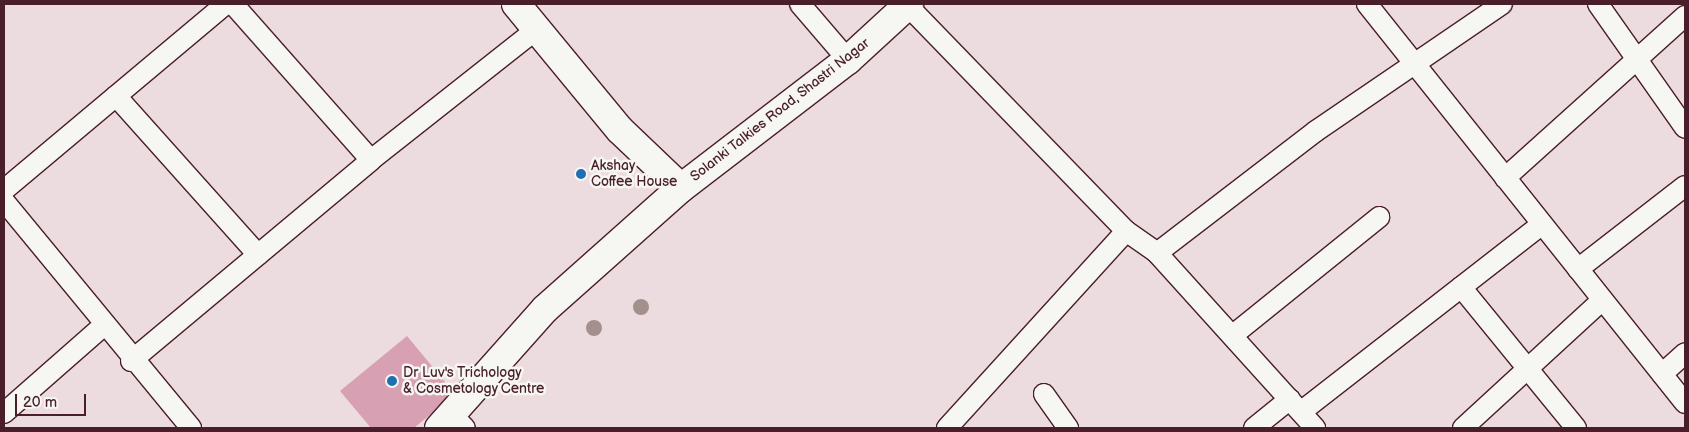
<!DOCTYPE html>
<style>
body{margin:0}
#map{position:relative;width:1689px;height:432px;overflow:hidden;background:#eddcdf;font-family:"Balsamiq Sans",sans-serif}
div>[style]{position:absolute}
.building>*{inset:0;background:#d7a0b3}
.roads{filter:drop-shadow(1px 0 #4a1f2b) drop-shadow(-1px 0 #4a1f2b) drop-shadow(0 1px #4a1f2b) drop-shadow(0 -1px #4a1f2b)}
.street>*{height:20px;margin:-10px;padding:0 10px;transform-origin:10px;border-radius:10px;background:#f6f6f2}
.secondary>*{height:28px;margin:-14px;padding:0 14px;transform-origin:14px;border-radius:14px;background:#f6f6f2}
.trees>*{width:16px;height:16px;margin:-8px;border-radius:50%;background:#a3908d}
.dots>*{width:14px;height:14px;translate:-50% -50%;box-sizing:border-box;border:2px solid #f6f6f2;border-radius:50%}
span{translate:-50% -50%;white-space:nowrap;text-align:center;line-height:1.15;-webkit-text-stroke:5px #f6f6f2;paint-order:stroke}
.street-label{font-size:14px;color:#4a1f2b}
.poi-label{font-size:14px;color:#4a1f2b}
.left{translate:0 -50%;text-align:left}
.frame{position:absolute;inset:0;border:5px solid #4a1f2b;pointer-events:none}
.scale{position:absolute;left:15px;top:394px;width:71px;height:22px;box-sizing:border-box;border:2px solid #4a1f2b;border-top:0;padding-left:6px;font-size:15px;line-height:18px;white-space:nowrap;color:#4a1f2b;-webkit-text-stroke:4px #f6f6f2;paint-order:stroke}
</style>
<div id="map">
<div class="building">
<div style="clip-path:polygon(407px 336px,455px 394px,414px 428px,371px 428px,340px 391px)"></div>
</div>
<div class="roads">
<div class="street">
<div style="left:233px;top:4px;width:208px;rotate:48.5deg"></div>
<div style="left:800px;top:4px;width:74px;rotate:49.4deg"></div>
<div style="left:1367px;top:4px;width:510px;rotate:51.45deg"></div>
<div style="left:1598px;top:4px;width:151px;rotate:54.9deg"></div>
<div style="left:907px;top:5px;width:315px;rotate:45.9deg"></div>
<div style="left:1126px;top:231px;width:38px;rotate:35deg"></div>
<div style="left:1157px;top:253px;width:236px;rotate:47.9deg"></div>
<div style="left:116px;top:96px;width:213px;rotate:48.2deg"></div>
<div style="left:1505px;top:178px;width:242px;rotate:-42deg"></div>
<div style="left:4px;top:190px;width:290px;rotate:-40deg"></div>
<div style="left:4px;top:201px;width:294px;rotate:50.5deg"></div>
<div style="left:1157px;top:253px;width:200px;rotate:-37.5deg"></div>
<div style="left:1316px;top:131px;width:225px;rotate:-34.3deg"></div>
<div style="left:1578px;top:269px;width:135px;rotate:-37.8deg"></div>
<div style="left:1461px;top:287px;width:182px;rotate:50.8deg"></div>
<div style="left:1233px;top:335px;width:188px;rotate:-38.9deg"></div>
<div style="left:131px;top:361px;width:313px;rotate:-39.9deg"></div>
<div style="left:371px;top:160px;width:211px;rotate:-38.3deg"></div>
<div style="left:1662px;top:374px;width:31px;rotate:-42deg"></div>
<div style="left:1044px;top:394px;width:42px;rotate:54.8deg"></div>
<div style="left:1302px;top:411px;width:304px;rotate:-37.9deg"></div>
<div style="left:4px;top:413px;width:132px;rotate:-41.3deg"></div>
<div style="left:452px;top:415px;width:18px;rotate:45deg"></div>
<div style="left:947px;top:428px;width:266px;rotate:-47.7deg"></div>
<div style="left:1254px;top:428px;width:46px;rotate:-38.9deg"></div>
<div style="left:1463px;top:428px;width:189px;rotate:-42.6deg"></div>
</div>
<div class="secondary">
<div style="left:516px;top:4px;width:163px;rotate:50.5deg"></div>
<div style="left:620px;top:130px;width:84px;rotate:43.6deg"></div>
<div style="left:439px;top:428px;width:159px;rotate:-48.3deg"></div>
<div style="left:545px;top:309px;width:182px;rotate:-41.7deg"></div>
<div style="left:681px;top:188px;width:210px;rotate:-37.5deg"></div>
<div style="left:848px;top:60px;width:83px;rotate:-42.6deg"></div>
</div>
</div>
<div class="trees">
<div style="left:641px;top:307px"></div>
<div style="left:594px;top:328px"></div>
</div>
<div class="dots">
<div style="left:581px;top:174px;background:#1f6fb2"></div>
<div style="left:392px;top:381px;background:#1f6fb2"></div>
</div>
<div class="street-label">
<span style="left:780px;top:110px;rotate:-38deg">Solanki Talkies Road, Shastri Nagar</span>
</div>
<div class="poi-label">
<span class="left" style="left:591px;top:174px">Akshay<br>Coffee House</span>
<span class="left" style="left:403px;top:381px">Dr Luv's Trichology<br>&amp; Cosmetology Centre</span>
</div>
<div class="frame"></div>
<div class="scale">20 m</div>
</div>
